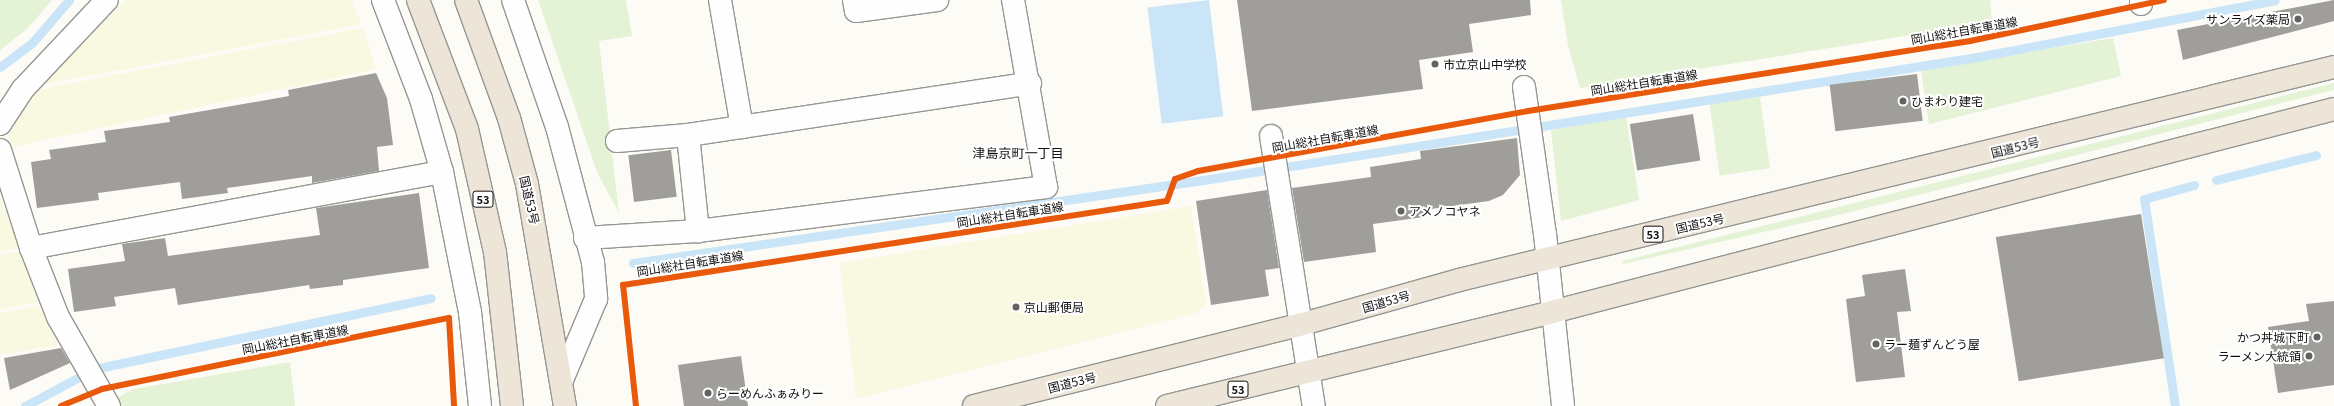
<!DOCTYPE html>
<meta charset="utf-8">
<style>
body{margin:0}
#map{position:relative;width:2334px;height:406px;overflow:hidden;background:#fcfbf5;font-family:Georgia,"Noto Sans JP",serif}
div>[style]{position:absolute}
.farmland>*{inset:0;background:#f9f8e1}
.green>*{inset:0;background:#e4f2d5;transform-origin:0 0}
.water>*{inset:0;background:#cae5f7;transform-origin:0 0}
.stream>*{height:9px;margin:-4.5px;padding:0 4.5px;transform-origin:4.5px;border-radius:4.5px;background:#cae5f7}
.building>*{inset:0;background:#a09e9a;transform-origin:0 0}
.roads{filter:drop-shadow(1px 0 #969693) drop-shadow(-1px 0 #969693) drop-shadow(0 1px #969693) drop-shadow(0 -1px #969693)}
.minor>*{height:22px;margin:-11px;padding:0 11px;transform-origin:11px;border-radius:11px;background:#fffefe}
.trunk>*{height:22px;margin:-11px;padding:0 11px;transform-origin:11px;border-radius:11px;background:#ece5d8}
.cycleway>*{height:6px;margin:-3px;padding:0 3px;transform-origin:3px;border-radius:3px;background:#e8590c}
.dots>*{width:11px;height:11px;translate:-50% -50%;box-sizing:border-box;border:2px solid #fff;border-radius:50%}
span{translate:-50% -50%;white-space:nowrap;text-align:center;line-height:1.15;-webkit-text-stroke:4px #fff;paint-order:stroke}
.shield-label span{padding:1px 3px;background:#fff;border:1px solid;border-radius:3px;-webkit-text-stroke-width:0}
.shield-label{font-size:11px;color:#101010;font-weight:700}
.poi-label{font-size:12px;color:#101010}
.right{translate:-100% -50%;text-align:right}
.left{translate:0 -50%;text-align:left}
.street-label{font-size:12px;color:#101010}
.neighbourhood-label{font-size:13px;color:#101010}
</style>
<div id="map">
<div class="farmland">
<div style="clip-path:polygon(126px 0,351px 0,361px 24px,40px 85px)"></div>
<div style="clip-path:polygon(363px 28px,376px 69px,12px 147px,8px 133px,37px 90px)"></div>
<div style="clip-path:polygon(0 197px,19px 248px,0 251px)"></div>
<div style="clip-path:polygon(1191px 206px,1206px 304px,1196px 313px,856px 399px,840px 263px)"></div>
<div style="clip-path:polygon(20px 252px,38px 302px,0 309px,0 255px)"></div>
<div style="clip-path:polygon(39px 306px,58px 345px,0 355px,0 313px)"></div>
</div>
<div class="green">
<div style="clip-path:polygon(0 0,52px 0,28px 28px,0 50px)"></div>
<div style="clip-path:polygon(538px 0,626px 0,632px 36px,599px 41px,619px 213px,597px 172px)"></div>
<div style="clip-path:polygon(1561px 0,1990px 0,1992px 22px,1580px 88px,1568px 45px)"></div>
<div style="clip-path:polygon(2113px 38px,2121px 76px,1929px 124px,1921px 70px)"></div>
<div style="clip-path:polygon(2334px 83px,2334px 90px,1847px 213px,1623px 264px,1622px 261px)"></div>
<div style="left:1760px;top:97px;width:72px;height:51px;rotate:82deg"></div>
<div style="clip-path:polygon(1626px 116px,1639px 200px,1561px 221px,1551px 130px)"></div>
<div style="clip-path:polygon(290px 362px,295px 406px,119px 406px,116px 398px,134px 389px)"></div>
</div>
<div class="water">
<div style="left:1209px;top:0;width:117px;height:62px;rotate:83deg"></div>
</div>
<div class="stream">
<div style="left:0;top:67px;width:40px;rotate:-37deg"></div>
<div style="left:32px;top:43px;width:57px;rotate:-49.3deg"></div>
<div style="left:2216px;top:180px;width:103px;rotate:-14deg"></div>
<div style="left:633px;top:263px;width:576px;rotate:-8.28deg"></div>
<div style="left:1203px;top:180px;width:784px;rotate:-9.03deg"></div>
<div style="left:1977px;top:57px;width:303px;rotate:-10.8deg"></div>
<div style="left:25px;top:406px;width:78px;rotate:-28.2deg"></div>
<div style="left:94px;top:369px;width:344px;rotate:-11.9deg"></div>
<div style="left:2175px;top:406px;width:209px;rotate:-98.5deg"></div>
<div style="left:2144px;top:199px;width:52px;rotate:-15.6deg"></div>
</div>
<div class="building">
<div style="clip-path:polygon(1237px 0,1530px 0,1531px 15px,1469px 24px,1473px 52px,1419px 60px,1423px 89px,1252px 111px)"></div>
<div style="clip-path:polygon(2334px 0,2334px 21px,2183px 60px,2177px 30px)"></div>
<div style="clip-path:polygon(376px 73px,387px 98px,393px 145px,377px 147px,379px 171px,312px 183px,312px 176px,227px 188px,228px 193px,182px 199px,180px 182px,98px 193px,99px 200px,37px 208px,31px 162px,51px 159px,49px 150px,106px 142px,104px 131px,170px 122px,169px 117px,289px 96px,288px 90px)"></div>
<div style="left:1917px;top:74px;width:47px;height:88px;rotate:83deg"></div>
<div style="left:1693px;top:114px;width:47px;height:64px;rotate:81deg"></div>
<div style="clip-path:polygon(1517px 138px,1520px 175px,1503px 195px,1489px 201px,1423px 210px,1424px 217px,1373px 224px,1376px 252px,1304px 262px,1292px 188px,1371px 177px,1370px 167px,1421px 159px,1420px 151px)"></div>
<div style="left:671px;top:150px;width:47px;height:43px;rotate:83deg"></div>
<div style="clip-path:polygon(1267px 190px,1279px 268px,1265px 270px,1269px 296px,1211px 305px,1196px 201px)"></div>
<div style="clip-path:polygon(419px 193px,429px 268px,343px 280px,343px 285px,310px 289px,309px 285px,178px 305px,175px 288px,114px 297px,116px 306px,74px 312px,68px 269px,125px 261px,122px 244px,165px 238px,168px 256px,320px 235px,316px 208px)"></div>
<div style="left:2141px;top:214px;width:146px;height:147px;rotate:81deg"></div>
<div style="clip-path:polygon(1905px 269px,1911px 311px,1897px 312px,1905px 377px,1856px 382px,1846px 299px,1865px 296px,1862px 275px)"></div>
<div style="clip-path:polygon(2334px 301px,2334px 385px,2278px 393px,2268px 327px,2309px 321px,2306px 304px)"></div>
<div style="clip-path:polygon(61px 348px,70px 363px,10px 390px,4px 358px)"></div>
<div style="clip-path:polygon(741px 356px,748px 406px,684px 406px,678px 365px)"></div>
</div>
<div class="roads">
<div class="minor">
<div style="left:383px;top:0;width:106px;rotate:69deg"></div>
<div style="left:421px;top:99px;width:76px;rotate:74deg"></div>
<div style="left:442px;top:172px;width:143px;rotate:78.7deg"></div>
<div style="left:470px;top:312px;width:95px;rotate:83.9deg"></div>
<div style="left:513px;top:0;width:134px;rotate:70.9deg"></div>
<div style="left:557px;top:127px;width:140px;rotate:75.1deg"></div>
<div style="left:593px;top:262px;width:37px;rotate:85deg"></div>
<div style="left:596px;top:299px;width:88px;rotate:112.8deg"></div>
<div style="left:720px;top:0;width:129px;rotate:80.2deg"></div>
<div style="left:854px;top:0;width:11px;rotate:80deg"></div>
<div style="left:856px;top:11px;width:82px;rotate:-7.7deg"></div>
<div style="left:2141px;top:0;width:4px;rotate:90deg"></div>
<div style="left:1524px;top:87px;width:148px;rotate:81.9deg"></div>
<div style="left:1545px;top:234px;width:173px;rotate:84deg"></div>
<div style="left:0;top:124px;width:42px;rotate:-56.7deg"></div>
<div style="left:23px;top:89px;width:122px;rotate:-46.7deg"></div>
<div style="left:688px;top:135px;width:97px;rotate:84.1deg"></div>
<div style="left:1271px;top:136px;width:273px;rotate:81deg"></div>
<div style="left:617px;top:141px;width:71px;rotate:-4.8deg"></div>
<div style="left:688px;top:135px;width:346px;rotate:-8.6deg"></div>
<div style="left:0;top:150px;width:103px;rotate:72.4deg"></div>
<div style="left:31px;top:248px;width:74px;rotate:68.6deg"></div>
<div style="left:58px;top:317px;width:103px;rotate:60.2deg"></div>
<div style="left:585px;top:238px;width:113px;rotate:-3.5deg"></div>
<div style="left:698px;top:231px;width:351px;rotate:-7.2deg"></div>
<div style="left:1046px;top:187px;width:190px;rotate:-100deg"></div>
<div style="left:31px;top:248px;width:418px;rotate:-10.5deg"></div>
</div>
<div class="trunk">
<div style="left:418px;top:0;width:138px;rotate:69.2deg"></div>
<div style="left:467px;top:129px;width:126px;rotate:77.2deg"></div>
<div style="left:495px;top:252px;width:155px;rotate:83.7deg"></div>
<div style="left:466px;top:0;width:126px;rotate:70deg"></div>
<div style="left:509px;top:118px;width:68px;rotate:74.7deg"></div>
<div style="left:527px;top:184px;width:225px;rotate:80.3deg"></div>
<div style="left:974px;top:406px;width:335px;rotate:-14deg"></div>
<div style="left:1299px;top:325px;width:166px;rotate:-15.7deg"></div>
<div style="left:1459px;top:280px;width:901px;rotate:-13.68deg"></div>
<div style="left:1167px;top:406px;width:396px;rotate:-13.7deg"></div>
<div style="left:1552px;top:312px;width:808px;rotate:-14.55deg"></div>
</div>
</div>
<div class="cycleway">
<div style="left:61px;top:406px;width:44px;rotate:-22.5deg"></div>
<div style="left:102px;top:389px;width:354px;rotate:-11.6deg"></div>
<div style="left:449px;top:318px;width:88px;rotate:86.7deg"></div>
<div style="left:636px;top:406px;width:122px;rotate:-96.1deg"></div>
<div style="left:623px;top:285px;width:550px;rotate:-8.78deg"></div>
<div style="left:1167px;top:201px;width:23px;rotate:-70deg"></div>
<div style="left:1175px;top:179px;width:24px;rotate:-19deg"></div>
<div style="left:1198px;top:171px;width:335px;rotate:-10.3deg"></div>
<div style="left:1528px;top:111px;width:448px;rotate:-9deg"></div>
<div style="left:1970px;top:41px;width:198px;rotate:-11.9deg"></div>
</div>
<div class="dots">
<div style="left:2298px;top:19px;background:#636260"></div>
<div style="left:1435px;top:64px;background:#636260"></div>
<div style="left:1903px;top:101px;background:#636260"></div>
<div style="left:1401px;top:211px;background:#636260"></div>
<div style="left:1016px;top:307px;background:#636260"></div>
<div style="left:2317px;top:337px;background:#636260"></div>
<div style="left:1876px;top:344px;background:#636260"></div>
<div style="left:2309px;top:356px;background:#636260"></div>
<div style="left:708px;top:393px;background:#636260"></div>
</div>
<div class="shield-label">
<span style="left:483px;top:199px">53</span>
<span style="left:1653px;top:234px">53</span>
<span style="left:1238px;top:389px">53</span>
</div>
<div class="poi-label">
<span class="right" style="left:2290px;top:19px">サンライズ薬局</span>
<span class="left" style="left:1443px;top:64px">市立京山中学校</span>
<span class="left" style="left:1911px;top:101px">ひまわり建宅</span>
<span class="left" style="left:1409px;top:211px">アメノコヤネ</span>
<span class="left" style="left:1024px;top:307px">京山郵便局</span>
<span class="right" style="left:2309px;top:337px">かつ丼城下町</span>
<span class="left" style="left:1884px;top:344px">ラー麺ずんどう屋</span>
<span class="right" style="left:2301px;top:356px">ラーメン大統領</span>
<span class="left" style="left:716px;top:393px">らーめんふぁみりー</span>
</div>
<div class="street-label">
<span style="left:1964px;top:30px;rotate:-10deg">岡山総社自転車道線</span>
<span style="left:1644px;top:82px;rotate:-9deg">岡山総社自転車道線</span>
<span style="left:1325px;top:138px;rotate:-10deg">岡山総社自転車道線</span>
<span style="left:2015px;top:147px;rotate:-14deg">国道53号</span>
<span style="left:530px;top:200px;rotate:77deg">国道53号</span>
<span style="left:1010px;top:214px;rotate:-9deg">岡山総社自転車道線</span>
<span style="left:1700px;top:223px;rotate:-13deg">国道53号</span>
<span style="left:690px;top:263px;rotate:-9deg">岡山総社自転車道線</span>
<span style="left:1386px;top:301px;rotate:-16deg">国道53号</span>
<span style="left:295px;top:339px;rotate:-11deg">岡山総社自転車道線</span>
<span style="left:1072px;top:382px;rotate:-14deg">国道53号</span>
</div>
<div class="neighbourhood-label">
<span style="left:1018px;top:153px">津島京町一丁目</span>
</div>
</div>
